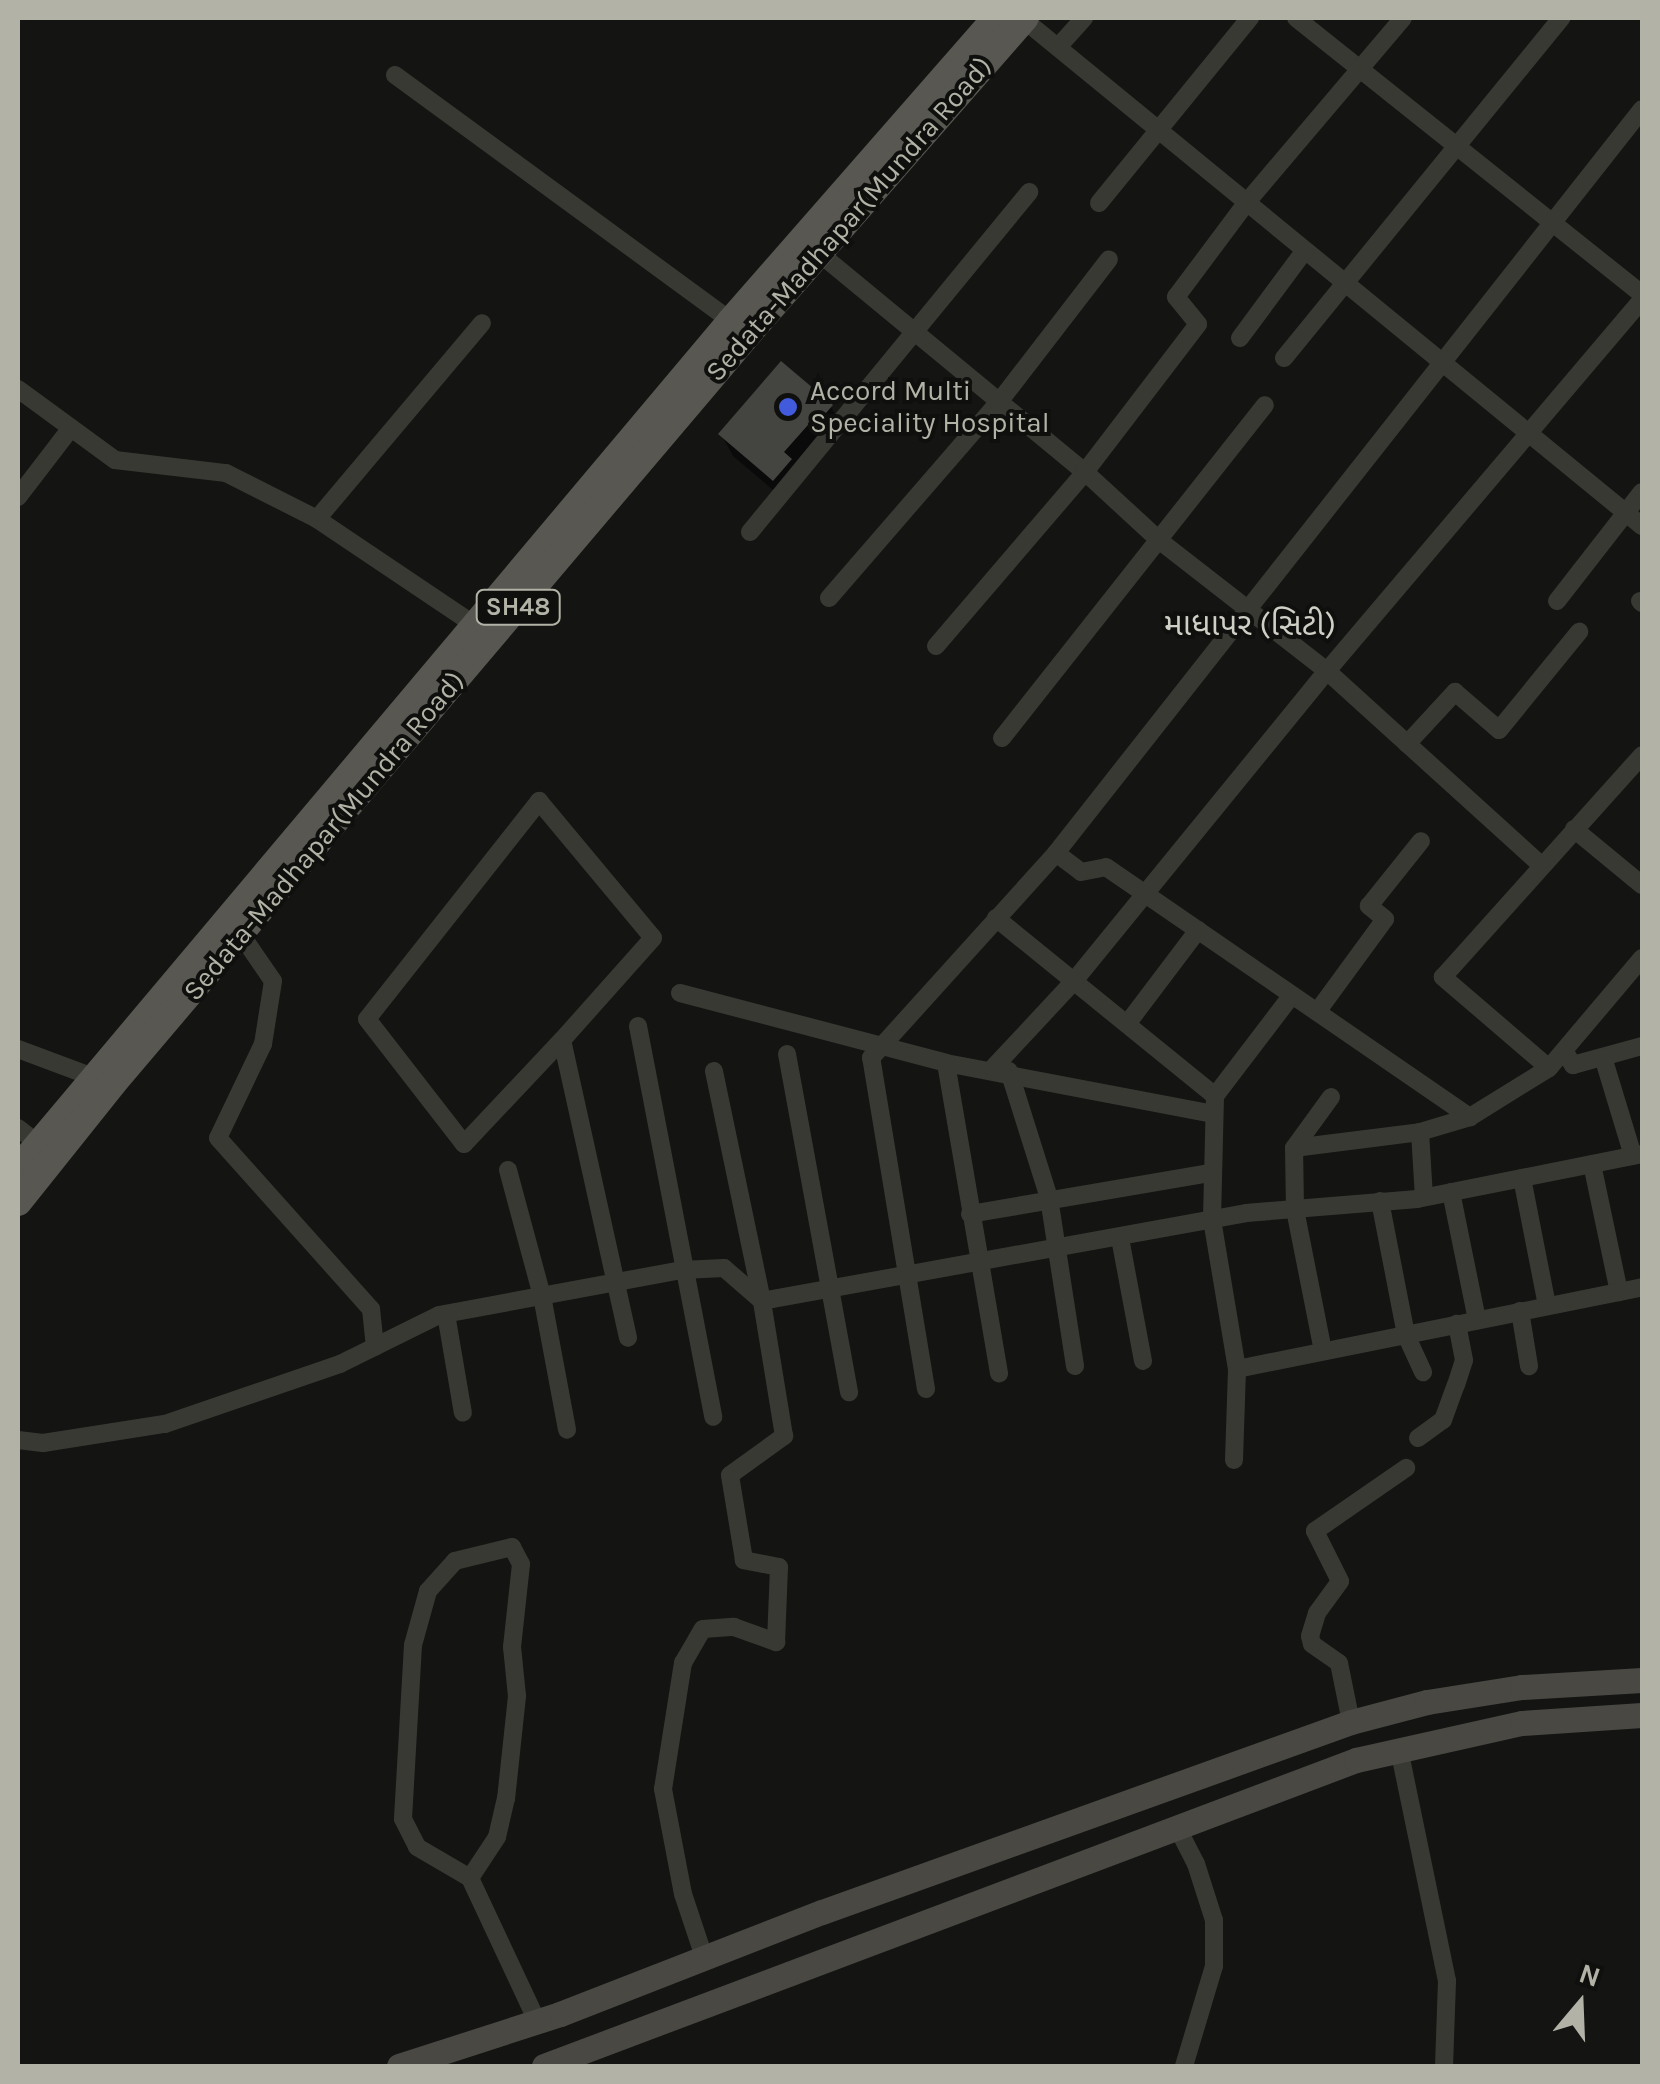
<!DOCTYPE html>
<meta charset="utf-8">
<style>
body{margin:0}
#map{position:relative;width:1660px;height:2084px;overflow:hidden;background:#141413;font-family:Karla,"Noto Sans Gujarati",sans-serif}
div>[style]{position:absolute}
.shadow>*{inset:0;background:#0007}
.building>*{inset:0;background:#444440}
.minor>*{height:18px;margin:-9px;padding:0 9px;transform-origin:9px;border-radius:9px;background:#393934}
.secondary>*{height:25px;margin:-12.5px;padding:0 12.5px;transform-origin:12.5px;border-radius:12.5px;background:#494843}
.primary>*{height:28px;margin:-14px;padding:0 14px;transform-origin:14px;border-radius:14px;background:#585751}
.dots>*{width:28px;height:28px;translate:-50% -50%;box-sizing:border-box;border:5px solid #0f0f0e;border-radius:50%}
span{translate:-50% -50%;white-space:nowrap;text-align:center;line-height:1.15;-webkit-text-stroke:8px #0f0f0e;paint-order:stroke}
.shield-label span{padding:2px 8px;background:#0f0f0e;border:2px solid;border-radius:8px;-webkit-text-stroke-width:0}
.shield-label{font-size:25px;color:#b3b2a6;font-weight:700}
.street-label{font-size:28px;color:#b3b2a6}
.poi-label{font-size:28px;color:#b3b2a6}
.left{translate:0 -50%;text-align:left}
.quarter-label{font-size:32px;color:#d0cfc6}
.frame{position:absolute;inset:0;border:20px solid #b3b2a6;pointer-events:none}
.north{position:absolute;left:1530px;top:1954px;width:100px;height:100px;-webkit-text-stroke:8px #0f0f0e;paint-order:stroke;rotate:19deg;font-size:28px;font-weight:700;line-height:40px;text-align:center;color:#b3b2a6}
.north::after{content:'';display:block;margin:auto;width:35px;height:45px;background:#b3b2a6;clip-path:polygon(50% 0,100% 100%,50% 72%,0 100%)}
</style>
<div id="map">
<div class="shadow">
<div style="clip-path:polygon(831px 407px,843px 428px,786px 501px,733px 456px,721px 434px)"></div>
</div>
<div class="building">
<div style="clip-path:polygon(781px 361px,833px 405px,812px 429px,808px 425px,784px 452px,792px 459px,773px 481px,718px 434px)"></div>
</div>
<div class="minor">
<div style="left:1296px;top:18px;width:443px;rotate:38.6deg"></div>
<div style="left:1023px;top:19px;width:800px;rotate:39.32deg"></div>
<div style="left:1058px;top:47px;width:39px;rotate:-48deg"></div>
<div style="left:395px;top:75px;width:416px;rotate:36.2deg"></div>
<div style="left:1099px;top:203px;width:239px;rotate:-50.8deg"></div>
<div style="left:819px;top:253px;width:345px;rotate:39.5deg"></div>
<div style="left:1085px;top:472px;width:102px;rotate:42.6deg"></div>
<div style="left:1160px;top:541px;width:212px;rotate:37.9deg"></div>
<div style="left:1327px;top:671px;width:289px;rotate:42.2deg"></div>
<div style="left:1240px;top:338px;width:109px;rotate:-53.5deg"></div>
<div style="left:1284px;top:358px;width:439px;rotate:-50.8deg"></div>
<div style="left:18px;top:389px;width:120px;rotate:36.2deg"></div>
<div style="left:115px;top:460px;width:112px;rotate:6.7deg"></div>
<div style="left:226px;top:473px;width:102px;rotate:26.8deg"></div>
<div style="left:317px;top:519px;width:190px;rotate:33.9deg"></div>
<div style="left:18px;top:497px;width:87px;rotate:-52.5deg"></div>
<div style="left:317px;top:519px;width:256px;rotate:-49.9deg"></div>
<div style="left:750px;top:532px;width:440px;rotate:-50.6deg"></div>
<div style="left:829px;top:598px;width:259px;rotate:-49.1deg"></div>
<div style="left:999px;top:402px;width:180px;rotate:-52.4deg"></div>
<div style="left:1557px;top:601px;width:138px;rotate:-52.1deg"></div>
<div style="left:1640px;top:601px;width:3px;rotate:45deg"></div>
<div style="left:936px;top:646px;width:229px;rotate:-49.4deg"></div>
<div style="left:1085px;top:472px;width:186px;rotate:-52.6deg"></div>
<div style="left:1198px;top:324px;width:35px;rotate:-129deg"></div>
<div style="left:1176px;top:297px;width:119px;rotate:-53.2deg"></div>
<div style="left:1247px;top:202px;width:241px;rotate:-49.7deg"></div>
<div style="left:1002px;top:738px;width:424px;rotate:-51.7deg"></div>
<div style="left:1407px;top:744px;width:71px;rotate:-47.3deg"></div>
<div style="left:1455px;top:692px;width:58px;rotate:40.8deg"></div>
<div style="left:1499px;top:730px;width:127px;rotate:-50.8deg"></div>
<div style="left:1574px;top:829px;width:88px;rotate:39.5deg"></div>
<div style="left:1056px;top:853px;width:31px;rotate:37deg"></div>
<div style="left:1081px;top:872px;width:25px;rotate:-11deg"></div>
<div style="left:1106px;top:867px;width:442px;rotate:34.5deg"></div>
<div style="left:996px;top:918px;width:282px;rotate:39.1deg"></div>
<div style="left:240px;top:933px;width:58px;rotate:55.5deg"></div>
<div style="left:273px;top:981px;width:64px;rotate:99deg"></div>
<div style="left:263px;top:1044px;width:104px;rotate:115.6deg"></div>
<div style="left:218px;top:1138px;width:229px;rotate:48.2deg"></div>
<div style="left:371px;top:1309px;width:38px;rotate:84deg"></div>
<div style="left:680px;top:993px;width:275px;rotate:14.7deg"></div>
<div style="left:946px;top:1063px;width:273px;rotate:10.8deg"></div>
<div style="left:1317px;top:1012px;width:115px;rotate:-53.8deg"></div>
<div style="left:1385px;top:919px;width:21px;rotate:-141deg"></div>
<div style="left:1369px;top:906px;width:83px;rotate:-51.3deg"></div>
<div style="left:1127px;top:1024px;width:118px;rotate:-52.9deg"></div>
<div style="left:638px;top:1026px;width:398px;rotate:79.1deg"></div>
<div style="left:562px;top:1040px;width:143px;rotate:133.3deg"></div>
<div style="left:464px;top:1144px;width:158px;rotate:-127.8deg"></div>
<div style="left:367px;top:1019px;width:278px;rotate:-51.7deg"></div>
<div style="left:539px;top:801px;width:178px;rotate:50.2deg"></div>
<div style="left:653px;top:938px;width:137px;rotate:131.7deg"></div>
<div style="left:562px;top:1040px;width:305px;rotate:77.5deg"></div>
<div style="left:18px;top:1049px;width:80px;rotate:20.5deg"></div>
<div style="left:1564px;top:1051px;width:17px;rotate:57deg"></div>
<div style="left:1573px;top:1065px;width:72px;rotate:-15.4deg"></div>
<div style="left:787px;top:1054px;width:344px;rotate:79.6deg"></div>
<div style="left:1603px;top:1057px;width:103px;rotate:73.1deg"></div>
<div style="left:946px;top:1063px;width:315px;rotate:80.3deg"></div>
<div style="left:993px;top:1068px;width:119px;rotate:-47deg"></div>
<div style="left:1074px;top:981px;width:400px;rotate:-50.8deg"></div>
<div style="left:1327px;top:671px;width:487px;rotate:-49.7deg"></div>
<div style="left:1549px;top:1068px;width:140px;rotate:-139.4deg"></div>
<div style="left:1443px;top:977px;width:298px;rotate:-48.1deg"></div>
<div style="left:1009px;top:1071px;width:133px;rotate:72.5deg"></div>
<div style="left:1049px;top:1198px;width:170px;rotate:81.2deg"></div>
<div style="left:18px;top:1128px;width:34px;rotate:38deg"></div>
<div style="left:1420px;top:1132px;width:65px;rotate:86.5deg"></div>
<div style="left:1294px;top:1148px;width:127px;rotate:-7.2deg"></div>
<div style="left:1420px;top:1132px;width:52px;rotate:-16.7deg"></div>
<div style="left:1470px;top:1117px;width:93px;rotate:-31.8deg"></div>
<div style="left:1549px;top:1068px;width:144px;rotate:-49.8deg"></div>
<div style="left:1592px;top:1164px;width:131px;rotate:78.1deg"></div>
<div style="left:508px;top:1170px;width:131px;rotate:74.9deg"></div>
<div style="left:542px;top:1296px;width:136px;rotate:79.4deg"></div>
<div style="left:1522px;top:1178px;width:130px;rotate:78.9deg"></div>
<div style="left:1451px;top:1192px;width:131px;rotate:78.5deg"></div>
<div style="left:1380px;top:1201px;width:136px;rotate:79deg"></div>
<div style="left:1406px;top:1335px;width:41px;rotate:65.3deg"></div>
<div style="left:970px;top:1214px;width:244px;rotate:-9.7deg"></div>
<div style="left:1120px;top:1238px;width:125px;rotate:79.4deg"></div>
<div style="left:1520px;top:1311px;width:56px;rotate:80.7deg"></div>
<div style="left:446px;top:1314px;width:100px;rotate:80.3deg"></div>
<div style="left:1323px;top:1351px;width:145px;rotate:-101.2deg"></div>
<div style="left:1295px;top:1209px;width:61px;rotate:-90.9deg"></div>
<div style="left:1294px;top:1148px;width:63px;rotate:-54deg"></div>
<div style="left:1237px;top:1369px;width:413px;rotate:-11.4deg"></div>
<div style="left:926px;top:1389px;width:336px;rotate:-99.4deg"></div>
<div style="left:871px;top:1058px;width:276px;rotate:-47.9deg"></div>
<div style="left:1056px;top:853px;width:947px;rotate:-51.77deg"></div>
<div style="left:1418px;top:1438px;width:31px;rotate:-36deg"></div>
<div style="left:1443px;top:1420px;width:37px;rotate:-70deg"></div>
<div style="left:1456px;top:1385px;width:26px;rotate:-72deg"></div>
<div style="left:1464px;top:1360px;width:37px;rotate:-101deg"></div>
<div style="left:18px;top:1440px;width:25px;rotate:7deg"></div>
<div style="left:43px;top:1443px;width:123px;rotate:-8.9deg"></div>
<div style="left:165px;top:1424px;width:185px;rotate:-18.9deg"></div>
<div style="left:340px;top:1364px;width:110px;rotate:-26.3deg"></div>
<div style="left:439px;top:1315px;width:247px;rotate:-10.5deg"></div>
<div style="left:682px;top:1270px;width:42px;rotate:-2.7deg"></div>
<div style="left:724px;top:1268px;width:50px;rotate:41deg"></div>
<div style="left:762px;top:1301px;width:492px;rotate:-10.3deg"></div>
<div style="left:1246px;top:1213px;width:172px;rotate:-4.7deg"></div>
<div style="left:1417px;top:1199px;width:229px;rotate:-11.3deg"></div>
<div style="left:1234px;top:1460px;width:91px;rotate:-88.1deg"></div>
<div style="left:1237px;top:1369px;width:152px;rotate:-99.5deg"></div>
<div style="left:1212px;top:1219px;width:123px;rotate:-88.6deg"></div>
<div style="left:1215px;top:1096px;width:127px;rotate:-52.7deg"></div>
<div style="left:1351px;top:1722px;width:60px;rotate:-101.5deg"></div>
<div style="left:1339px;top:1663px;width:33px;rotate:-145deg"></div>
<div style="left:1312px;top:1644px;width:8px;rotate:-104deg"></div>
<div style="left:1310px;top:1636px;width:24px;rotate:-73deg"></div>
<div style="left:1317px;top:1613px;width:39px;rotate:-54deg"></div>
<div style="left:1340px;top:1581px;width:56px;rotate:-116.6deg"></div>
<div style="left:1315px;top:1531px;width:111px;rotate:-34.7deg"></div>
<div style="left:1399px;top:1749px;width:237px;rotate:78.3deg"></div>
<div style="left:1447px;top:1981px;width:85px;rotate:92deg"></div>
<div style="left:1177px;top:1827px;width:42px;rotate:62.8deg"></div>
<div style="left:1196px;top:1864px;width:59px;rotate:72.2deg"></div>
<div style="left:1214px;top:1920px;width:46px;rotate:90deg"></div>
<div style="left:1214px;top:1966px;width:104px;rotate:106.7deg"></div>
<div style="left:470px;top:1878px;width:49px;rotate:-56.6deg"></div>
<div style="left:497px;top:1837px;width:39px;rotate:-77deg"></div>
<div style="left:506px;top:1799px;width:104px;rotate:-83.9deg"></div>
<div style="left:517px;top:1696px;width:49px;rotate:-95.8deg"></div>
<div style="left:512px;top:1647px;width:83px;rotate:-83.8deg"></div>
<div style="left:521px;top:1564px;width:19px;rotate:-118deg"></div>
<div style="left:512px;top:1547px;width:59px;rotate:166.2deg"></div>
<div style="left:455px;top:1561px;width:40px;rotate:132deg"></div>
<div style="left:428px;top:1591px;width:56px;rotate:105.5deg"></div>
<div style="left:413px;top:1645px;width:174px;rotate:93.3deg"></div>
<div style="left:403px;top:1819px;width:31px;rotate:63deg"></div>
<div style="left:417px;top:1847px;width:61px;rotate:30.3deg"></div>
<div style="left:470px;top:1878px;width:158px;rotate:64.9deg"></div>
<div style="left:704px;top:1957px;width:66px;rotate:-108.4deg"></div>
<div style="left:683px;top:1894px;width:107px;rotate:-100.8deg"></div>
<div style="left:663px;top:1789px;width:128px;rotate:-81deg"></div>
<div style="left:683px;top:1663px;width:39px;rotate:-60deg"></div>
<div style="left:703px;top:1629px;width:31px;rotate:-4deg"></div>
<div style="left:734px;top:1627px;width:45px;rotate:19.7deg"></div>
<div style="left:776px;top:1642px;width:75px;rotate:-87.7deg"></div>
<div style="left:779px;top:1567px;width:36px;rotate:-169deg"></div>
<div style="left:744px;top:1560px;width:86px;rotate:-99.4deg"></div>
<div style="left:730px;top:1475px;width:67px;rotate:-35.8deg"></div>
<div style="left:784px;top:1436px;width:137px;rotate:-99.3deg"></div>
<div style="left:762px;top:1301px;width:235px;rotate:-101.8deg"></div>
</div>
<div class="secondary">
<div style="left:399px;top:2066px;width:169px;rotate:-17.9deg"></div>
<div style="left:560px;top:2014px;width:281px;rotate:-21.3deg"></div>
<div style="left:822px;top:1912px;width:562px;rotate:-19.76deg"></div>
<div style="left:1351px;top:1722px;width:79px;rotate:-14.7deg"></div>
<div style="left:1427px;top:1702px;width:96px;rotate:-9deg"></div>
<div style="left:1522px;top:1687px;width:120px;rotate:-3.3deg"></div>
<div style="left:544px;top:2066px;width:868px;rotate:-20.65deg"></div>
<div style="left:1356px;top:1760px;width:170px;rotate:-12.6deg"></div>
<div style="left:1522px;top:1723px;width:120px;rotate:-3.8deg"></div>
</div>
<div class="primary">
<div style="left:18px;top:1169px;width:1108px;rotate:-49.94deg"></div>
<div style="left:731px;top:321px;width:403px;rotate:-48.8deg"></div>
<div style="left:18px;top:1202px;width:152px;rotate:-51.4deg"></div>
<div style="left:113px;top:1083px;width:981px;rotate:-49.72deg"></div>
<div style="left:747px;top:335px;width:422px;rotate:-48.8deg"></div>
</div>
<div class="dots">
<div style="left:788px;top:407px;background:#425bdd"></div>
</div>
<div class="shield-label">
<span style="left:518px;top:607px">SH48</span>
</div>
<div class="street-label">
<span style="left:849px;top:219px;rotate:-49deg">Sedata-Madhapar(Mundra Road)</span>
<span style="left:324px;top:836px;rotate:-50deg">Sedata-Madhapar(Mundra Road)</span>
</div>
<div class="poi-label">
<span class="left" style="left:810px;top:407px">Accord Multi<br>Speciality Hospital</span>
</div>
<div class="quarter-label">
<span style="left:1250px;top:625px">માધાપર (સિટી)</span>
</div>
<div class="frame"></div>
<div class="north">N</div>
</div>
